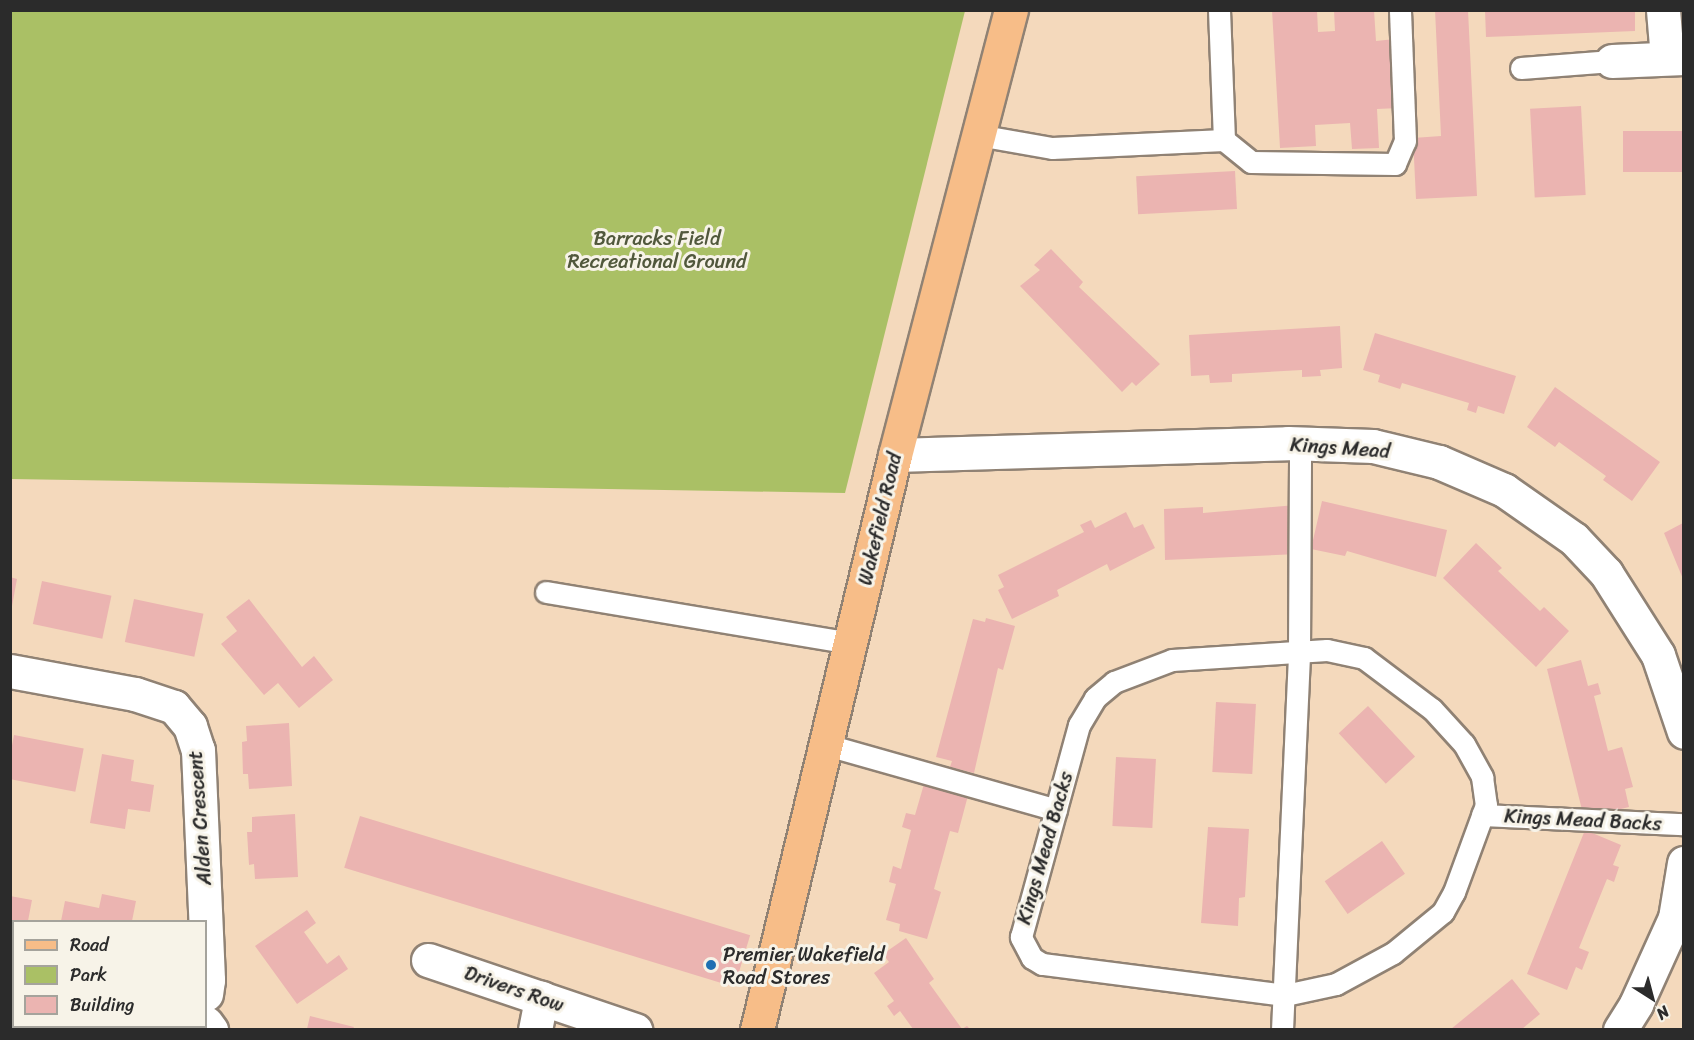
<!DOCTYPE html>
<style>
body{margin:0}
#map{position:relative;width:1694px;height:1040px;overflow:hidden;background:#f4d9bc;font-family:Sriracha,sans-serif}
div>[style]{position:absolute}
.green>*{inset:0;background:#aac065}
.building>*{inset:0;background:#ebb4b1;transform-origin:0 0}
.roads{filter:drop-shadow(2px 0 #908274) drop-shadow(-2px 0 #908274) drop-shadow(0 2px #908274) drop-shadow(0 -2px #908274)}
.lane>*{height:21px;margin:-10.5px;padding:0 10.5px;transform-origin:10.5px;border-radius:10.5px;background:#fff}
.street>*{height:33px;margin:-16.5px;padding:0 16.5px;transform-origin:16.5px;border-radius:16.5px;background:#fff}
.primary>*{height:33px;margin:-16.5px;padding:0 16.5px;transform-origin:16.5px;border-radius:16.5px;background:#f7bd88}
.dots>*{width:16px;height:16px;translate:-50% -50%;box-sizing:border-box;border:3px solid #f7f3e8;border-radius:50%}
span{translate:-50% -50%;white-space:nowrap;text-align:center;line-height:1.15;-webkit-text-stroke:6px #f7f3e8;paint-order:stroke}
.park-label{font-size:20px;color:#51583c}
.street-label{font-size:20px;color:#2b2b2b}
.poi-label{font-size:20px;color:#2b2b2b}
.left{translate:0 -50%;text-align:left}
.frame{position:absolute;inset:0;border:12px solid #2b2b2b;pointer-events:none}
.legend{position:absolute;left:12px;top:920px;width:195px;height:108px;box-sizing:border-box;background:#f7f3e8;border:2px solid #a5a39c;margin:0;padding:8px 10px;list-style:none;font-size:18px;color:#2b2b2b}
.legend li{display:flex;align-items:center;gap:12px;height:30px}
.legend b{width:30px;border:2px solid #a5a39c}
.north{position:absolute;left:1622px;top:968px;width:60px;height:60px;-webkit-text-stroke:4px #f7f3e8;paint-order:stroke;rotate:144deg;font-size:16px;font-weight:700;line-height:24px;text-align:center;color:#2b2b2b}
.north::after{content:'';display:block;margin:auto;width:21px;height:27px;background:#2b2b2b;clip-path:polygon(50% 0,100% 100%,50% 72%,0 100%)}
</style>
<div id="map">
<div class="green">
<div style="clip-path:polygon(11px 10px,965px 11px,845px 493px,11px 479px)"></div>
</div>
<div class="building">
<div style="clip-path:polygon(1272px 10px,1317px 10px,1318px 32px,1335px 31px,1334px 10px,1374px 10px,1376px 41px,1395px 39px,1399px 108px,1377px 109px,1379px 148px,1352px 149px,1350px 123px,1315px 125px,1316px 146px,1280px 148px)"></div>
<div style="clip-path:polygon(1435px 10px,1468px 10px,1477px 196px,1416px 199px,1413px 138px,1441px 136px)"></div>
<div style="clip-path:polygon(1485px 10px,1635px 10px,1635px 31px,1486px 37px)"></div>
<div style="left:1581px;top:106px;width:89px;height:51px;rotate:87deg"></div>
<div style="left:1683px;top:131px;width:41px;height:60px;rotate:90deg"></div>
<div style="left:1235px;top:171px;width:38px;height:99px;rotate:87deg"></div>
<div style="clip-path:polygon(1051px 249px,1083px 282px,1079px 287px,1160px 364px,1136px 386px,1132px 382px,1122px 392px,1020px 286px,1040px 270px,1034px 265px)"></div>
<div style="clip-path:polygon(1340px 326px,1342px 368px,1320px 370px,1321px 376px,1302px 377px,1302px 370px,1232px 374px,1232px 382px,1210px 383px,1209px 375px,1191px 376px,1189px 335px)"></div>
<div style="clip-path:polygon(1375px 333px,1516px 376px,1504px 414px,1478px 406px,1476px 413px,1467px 410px,1469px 403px,1402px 383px,1400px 389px,1378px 382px,1380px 375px,1363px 370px)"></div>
<div style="clip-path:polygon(1555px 387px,1660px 462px,1632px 501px,1603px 480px,1606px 476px,1559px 442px,1555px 447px,1527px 427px)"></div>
<div style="clip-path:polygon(1322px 501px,1447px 530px,1436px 577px,1347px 551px,1345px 556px,1311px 549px)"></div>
<div style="clip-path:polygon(1296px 505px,1298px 554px,1165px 560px,1164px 509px,1203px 507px,1203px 513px)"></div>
<div style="clip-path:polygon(1126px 512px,1134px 528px,1143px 524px,1155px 548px,1110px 571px,1107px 564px,1057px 590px,1059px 596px,1012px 619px,998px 590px,1004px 587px,998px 575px,1084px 532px,1080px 525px,1091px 520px,1095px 528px)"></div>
<div style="clip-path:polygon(1683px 523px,1683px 579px,1664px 533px)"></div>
<div style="clip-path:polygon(1476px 543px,1502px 568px,1498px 571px,1540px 611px,1544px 607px,1569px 631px,1536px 667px,1443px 578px)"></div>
<div style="clip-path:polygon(10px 577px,17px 579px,12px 606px,10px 606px)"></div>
<div style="left:42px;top:581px;width:71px;height:44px;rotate:12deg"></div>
<div style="left:134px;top:599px;width:71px;height:44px;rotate:12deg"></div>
<div style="clip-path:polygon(249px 599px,302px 667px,314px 656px,333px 680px,299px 708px,278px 683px,264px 695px,221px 644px,237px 631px,226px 617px)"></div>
<div style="clip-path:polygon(986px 618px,1015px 626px,1003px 670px,998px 668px,974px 773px,950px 767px,952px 761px,936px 757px,973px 619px,985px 622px)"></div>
<div style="clip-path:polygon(1581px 660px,1588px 686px,1598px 683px,1601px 694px,1594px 696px,1608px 751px,1622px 747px,1633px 787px,1625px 789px,1629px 807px,1584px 818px,1547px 669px)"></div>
<div style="left:1216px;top:702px;width:40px;height:70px;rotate:3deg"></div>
<div style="left:1368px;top:706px;width:69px;height:40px;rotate:47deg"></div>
<div style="clip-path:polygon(289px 723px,292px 786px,249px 789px,248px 774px,243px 774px,242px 742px,247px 741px,246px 726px)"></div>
<div style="left:14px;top:735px;width:71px;height:44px;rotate:11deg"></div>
<div style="clip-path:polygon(102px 754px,134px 760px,131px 781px,154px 785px,150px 812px,128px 809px,125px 829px,90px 823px)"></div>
<div style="left:1116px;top:757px;width:40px;height:69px;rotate:3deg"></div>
<div style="clip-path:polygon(924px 784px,940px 788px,970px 788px,958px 833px,950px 831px,934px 889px,941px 892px,927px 939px,899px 931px,900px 924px,886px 920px,896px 884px,889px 882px,893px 866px,901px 869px,911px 830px,902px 827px,906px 813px,915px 815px)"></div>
<div style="clip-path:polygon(295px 814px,298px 877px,255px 879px,254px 864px,249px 865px,247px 832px,252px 832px,252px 817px)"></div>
<div style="left:360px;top:816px;width:408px;height:54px;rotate:17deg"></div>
<div style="clip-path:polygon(1208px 827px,1249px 829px,1245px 897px,1239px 898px,1238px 926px,1201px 923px)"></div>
<div style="clip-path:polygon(1585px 830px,1621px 845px,1613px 865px,1619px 867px,1614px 882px,1607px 879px,1579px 948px,1589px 952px,1582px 970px,1576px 967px,1567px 990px,1527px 974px)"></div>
<div style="left:1382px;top:841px;width:40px;height:70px;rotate:55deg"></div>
<div style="clip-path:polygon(102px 894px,136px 901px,132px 921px,61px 921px,65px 901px,99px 908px)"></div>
<div style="clip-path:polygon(10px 896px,32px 900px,28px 921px,14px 921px,14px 942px)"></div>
<div style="clip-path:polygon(307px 910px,316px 923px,304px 932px,327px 964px,339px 955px,348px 969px,297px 1004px,255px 946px)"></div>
<div style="clip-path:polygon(906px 938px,934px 979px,929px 983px,962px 1029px,967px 1026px,970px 1029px,913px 1029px,900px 1011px,894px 1016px,887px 1006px,894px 1001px,874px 973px,889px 962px,883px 954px)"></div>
<div style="clip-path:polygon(1512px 979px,1540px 1014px,1522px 1029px,1451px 1029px)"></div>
<div style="clip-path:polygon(310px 1016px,354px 1027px,353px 1029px,307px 1029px)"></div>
</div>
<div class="roads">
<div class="lane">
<div style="left:1521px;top:68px;width:91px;rotate:-4.4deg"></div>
<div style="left:978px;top:135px;width:75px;rotate:10deg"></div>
<div style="left:1052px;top:148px;width:172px;rotate:-2.7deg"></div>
<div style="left:1224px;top:140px;width:130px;rotate:-92.2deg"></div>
<div style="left:1224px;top:140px;width:35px;rotate:39deg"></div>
<div style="left:1251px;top:162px;width:144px;rotate:0.8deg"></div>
<div style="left:1395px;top:164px;width:25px;rotate:-67deg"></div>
<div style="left:1405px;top:141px;width:131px;rotate:-92.2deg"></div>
<div style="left:546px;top:592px;width:310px;rotate:9.5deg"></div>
<div style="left:1327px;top:650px;width:38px;rotate:12deg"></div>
<div style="left:1364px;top:658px;width:85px;rotate:36.9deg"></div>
<div style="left:1432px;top:709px;width:47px;rotate:47.6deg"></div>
<div style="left:1464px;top:744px;width:38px;rotate:61deg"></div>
<div style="left:1482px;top:777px;width:28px;rotate:82deg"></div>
<div style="left:1486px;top:805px;width:93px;rotate:110.2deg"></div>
<div style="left:1454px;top:892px;width:23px;rotate:119deg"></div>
<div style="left:1443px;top:912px;width:65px;rotate:140.6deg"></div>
<div style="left:1393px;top:953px;width:65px;rotate:151.5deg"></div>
<div style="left:1336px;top:984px;width:52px;rotate:167.8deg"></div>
<div style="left:1285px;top:995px;width:245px;rotate:-172.7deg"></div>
<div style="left:1042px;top:964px;width:12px;rotate:-149deg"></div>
<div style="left:1032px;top:958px;width:24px;rotate:-118deg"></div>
<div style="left:1021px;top:937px;width:220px;rotate:-74.7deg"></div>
<div style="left:1079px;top:725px;width:31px;rotate:-59deg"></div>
<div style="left:1095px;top:698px;width:25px;rotate:-40deg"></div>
<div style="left:1114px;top:682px;width:62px;rotate:-20.8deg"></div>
<div style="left:1172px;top:660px;width:155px;rotate:-3.7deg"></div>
<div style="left:827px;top:745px;width:238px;rotate:15.8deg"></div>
<div style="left:1482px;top:815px;width:202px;rotate:2.6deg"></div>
<div style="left:1282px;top:1030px;width:378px;rotate:-87.4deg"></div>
<div style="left:1299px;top:652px;width:208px;rotate:-89.7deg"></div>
</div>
<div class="street">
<div style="left:1663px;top:10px;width:48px;rotate:85.2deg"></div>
<div style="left:1612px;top:61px;width:72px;rotate:-2.4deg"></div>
<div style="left:895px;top:455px;width:393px;rotate:-1.7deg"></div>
<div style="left:1288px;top:443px;width:85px;rotate:2deg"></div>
<div style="left:1373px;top:446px;width:68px;rotate:13.6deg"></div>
<div style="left:1439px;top:462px;width:71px;rotate:23.3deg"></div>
<div style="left:1504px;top:490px;width:85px;rotate:35deg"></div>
<div style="left:1574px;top:539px;width:47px;rotate:46.7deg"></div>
<div style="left:1606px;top:573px;width:97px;rotate:57.6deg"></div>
<div style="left:1658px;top:655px;width:81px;rotate:71.3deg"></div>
<div style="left:10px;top:671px;width:127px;rotate:10.4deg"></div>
<div style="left:135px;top:694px;width:41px;rotate:18.4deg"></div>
<div style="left:174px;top:707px;width:25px;rotate:50deg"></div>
<div style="left:190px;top:726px;width:25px;rotate:72deg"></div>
<div style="left:198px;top:750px;width:230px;rotate:87.5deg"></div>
<div style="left:208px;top:980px;width:14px;rotate:98deg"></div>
<div style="left:428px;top:960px;width:219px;rotate:18.7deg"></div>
<div style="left:10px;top:988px;width:4px"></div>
<div style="left:206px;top:1023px;width:9px;rotate:54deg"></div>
<div style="left:535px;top:1030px;width:33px;rotate:-79deg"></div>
<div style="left:1620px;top:1030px;width:31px;rotate:-58deg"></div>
<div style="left:1636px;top:1004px;width:94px;rotate:-65.6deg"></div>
<div style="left:1675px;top:918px;width:56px;rotate:-80.7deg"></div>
</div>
<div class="primary">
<div style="left:757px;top:1030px;width:591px;rotate:-76.5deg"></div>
<div style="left:895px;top:455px;width:460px;rotate:-75.4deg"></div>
</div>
</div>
<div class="dots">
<div style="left:711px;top:965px;background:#1f6fb2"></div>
</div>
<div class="park-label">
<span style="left:657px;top:250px">Barracks Field<br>Recreational Ground</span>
</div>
<div class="street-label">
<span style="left:1340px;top:448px;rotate:4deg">Kings Mead</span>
<span style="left:880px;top:519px;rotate:-77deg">Wakefield Road</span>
<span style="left:200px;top:818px;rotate:-94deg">Alden Crescent</span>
<span style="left:1583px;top:820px;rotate:3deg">Kings Mead Backs</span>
<span style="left:1045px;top:848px;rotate:-74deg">Kings Mead Backs</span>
<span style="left:514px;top:989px;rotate:19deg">Drivers Row</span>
</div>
<div class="poi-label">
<span class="left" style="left:723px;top:966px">Premier Wakefield<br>Road Stores</span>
</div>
<div class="frame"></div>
<ul class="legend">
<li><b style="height:8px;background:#f7bd88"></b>Road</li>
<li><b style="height:16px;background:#aac065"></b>Park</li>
<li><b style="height:16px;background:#ebb4b1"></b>Building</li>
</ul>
<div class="north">N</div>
</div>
